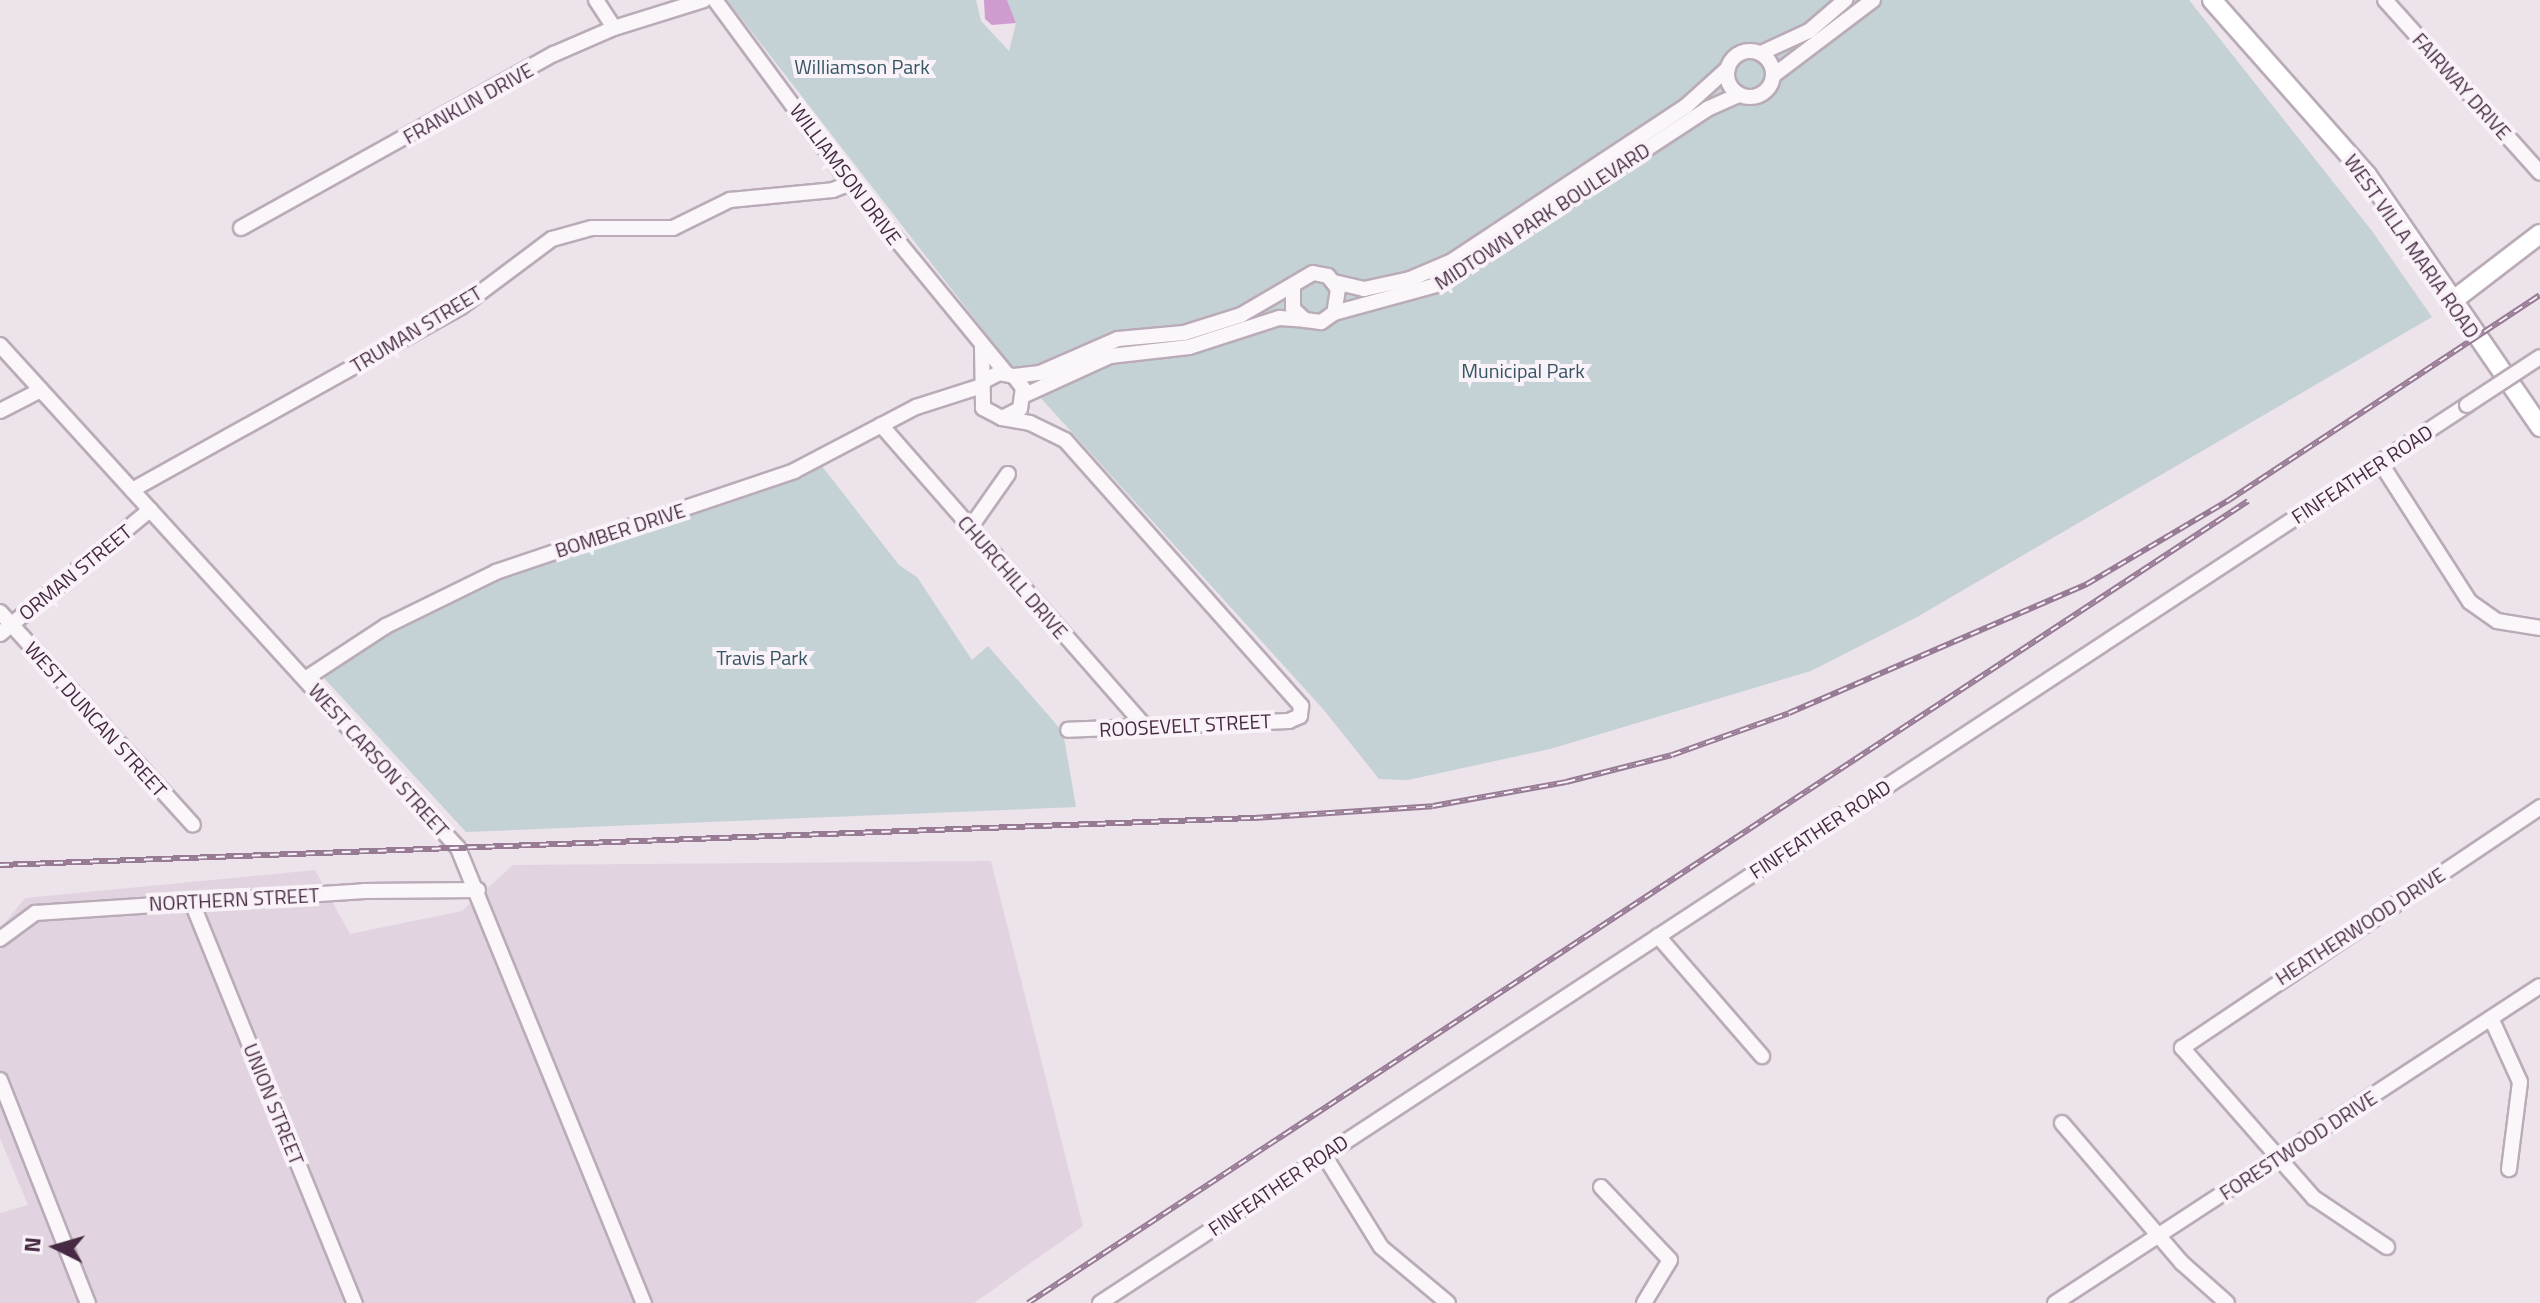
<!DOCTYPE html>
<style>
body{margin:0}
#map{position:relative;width:2540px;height:1303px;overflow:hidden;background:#ece3eb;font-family:"Titillium Web",sans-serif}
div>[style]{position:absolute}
.built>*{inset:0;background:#e1d4e0}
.green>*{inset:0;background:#c4d2d6}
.water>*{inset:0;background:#ce9cce}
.roads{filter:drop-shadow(2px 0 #baabb8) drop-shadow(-2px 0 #baabb8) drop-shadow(0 2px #baabb8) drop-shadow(0 -2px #baabb8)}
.minor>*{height:14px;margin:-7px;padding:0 7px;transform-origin:7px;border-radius:7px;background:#faf6f9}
.minor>.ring{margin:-7px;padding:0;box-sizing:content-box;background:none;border:14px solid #faf6f9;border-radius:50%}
.major>*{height:18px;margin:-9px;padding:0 9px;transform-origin:9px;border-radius:9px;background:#fff}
.rail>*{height:6px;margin-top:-3px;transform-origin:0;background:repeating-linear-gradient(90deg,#f9f3f9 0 9px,#977b94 0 18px);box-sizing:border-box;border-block:2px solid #977b94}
.bridges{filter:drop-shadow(2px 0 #baabb8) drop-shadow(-2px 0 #baabb8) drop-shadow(0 2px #baabb8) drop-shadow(0 -2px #baabb8)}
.minor-bridge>*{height:14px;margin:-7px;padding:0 7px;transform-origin:7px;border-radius:7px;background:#faf6f9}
span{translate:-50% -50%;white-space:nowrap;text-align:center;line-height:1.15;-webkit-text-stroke:8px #f9f3f9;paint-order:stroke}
.park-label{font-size:20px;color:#365562}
.street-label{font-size:20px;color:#462942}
.north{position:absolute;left:16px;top:1207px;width:80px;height:80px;-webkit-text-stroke:6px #f9f3f9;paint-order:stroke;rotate:275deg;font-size:22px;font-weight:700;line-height:32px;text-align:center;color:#462942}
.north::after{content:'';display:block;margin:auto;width:28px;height:36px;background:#462942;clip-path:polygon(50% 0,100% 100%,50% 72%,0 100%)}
</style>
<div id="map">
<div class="built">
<div style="clip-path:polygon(991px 861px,1083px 1226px,974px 1303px,0 1303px,0 1213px,28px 1205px,0 1138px,0 929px,25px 898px,315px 870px,350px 934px,462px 911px,513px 865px)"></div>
</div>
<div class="green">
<div style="clip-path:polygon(727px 0,976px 0,981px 21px,1009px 51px,1016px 23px,1007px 0,2189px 0,2372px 231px,2432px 317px,1917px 617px,1811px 671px,1550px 749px,1408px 780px,1379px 779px,1323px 709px,1008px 362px)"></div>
<div style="clip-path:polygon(821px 465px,899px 565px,917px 577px,972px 660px,988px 646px,1063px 732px,1076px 807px,466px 832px,324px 678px,390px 630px,499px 576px)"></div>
</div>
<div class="water">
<div style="clip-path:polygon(984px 0,1007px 0,1016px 23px,992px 25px,985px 19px)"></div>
</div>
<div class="roads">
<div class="minor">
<div style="left:596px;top:0;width:33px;rotate:57deg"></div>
<div style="left:715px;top:0;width:227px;rotate:53.6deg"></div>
<div style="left:850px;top:183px;width:246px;rotate:50.6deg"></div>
<div style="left:2385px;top:0;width:232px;rotate:48.1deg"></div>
<div class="ring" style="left:1727px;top:51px;width:32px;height:32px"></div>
<div style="left:1761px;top:53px;width:53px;rotate:-24.6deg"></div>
<div style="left:1809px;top:31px;width:48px;rotate:-40.7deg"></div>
<div style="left:1774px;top:75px;width:124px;rotate:-37.1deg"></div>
<div style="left:241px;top:228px;width:358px;rotate:-29.1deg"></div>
<div style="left:554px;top:54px;width:65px;rotate:-23.4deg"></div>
<div style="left:614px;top:28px;width:94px;rotate:-17.3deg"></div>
<div style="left:1334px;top:282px;width:31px;rotate:13deg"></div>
<div style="left:1364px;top:289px;width:47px;rotate:-12.3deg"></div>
<div style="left:1410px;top:279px;width:46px;rotate:-23.2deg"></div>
<div style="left:1452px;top:261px;width:279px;rotate:-33.5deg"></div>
<div style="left:1685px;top:107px;width:58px;rotate:-42.2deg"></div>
<div style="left:1334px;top:313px;width:110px;rotate:-15.3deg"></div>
<div style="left:1440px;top:284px;width:319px;rotate:-33.2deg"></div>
<div style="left:1707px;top:109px;width:35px;rotate:-24deg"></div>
<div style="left:0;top:345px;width:680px;rotate:47.68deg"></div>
<div style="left:458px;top:848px;width:492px;rotate:67.8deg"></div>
<div style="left:982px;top:348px;width:60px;rotate:89deg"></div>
<div style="left:983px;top:408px;width:21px;rotate:28deg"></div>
<div style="left:1002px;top:418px;width:20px;rotate:-27deg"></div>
<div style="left:1020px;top:409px;width:21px;rotate:-82deg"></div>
<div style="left:1023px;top:388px;width:15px;rotate:-127deg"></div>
<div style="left:1014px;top:376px;width:15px;rotate:-169deg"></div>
<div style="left:999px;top:373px;width:15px;rotate:152deg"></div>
<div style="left:1014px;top:376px;width:26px;rotate:-7deg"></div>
<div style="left:1040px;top:373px;width:85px;rotate:-23.6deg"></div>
<div style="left:1118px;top:339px;width:66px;rotate:-5.2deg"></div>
<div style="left:1184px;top:333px;width:60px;rotate:-17.5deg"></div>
<div style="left:1241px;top:315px;width:83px;rotate:-30.3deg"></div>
<div style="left:1313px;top:273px;width:15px;rotate:11deg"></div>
<div style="left:1328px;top:276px;width:16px;rotate:52deg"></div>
<div style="left:1338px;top:289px;width:24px;rotate:99deg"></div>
<div style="left:1334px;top:313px;width:16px;rotate:145deg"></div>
<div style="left:1321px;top:322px;width:16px;rotate:-173deg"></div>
<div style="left:1305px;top:320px;width:16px;rotate:-137deg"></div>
<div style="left:1293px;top:309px;width:23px;rotate:-90deg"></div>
<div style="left:1025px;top:395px;width:94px;rotate:-24.6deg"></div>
<div style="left:1110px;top:356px;width:80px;rotate:-6.5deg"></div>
<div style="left:1189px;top:347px;width:95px;rotate:-17.9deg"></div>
<div style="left:1279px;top:318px;width:26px;rotate:4deg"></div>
<div style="left:0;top:411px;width:46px;rotate:-27.1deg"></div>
<div style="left:1002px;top:418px;width:28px;rotate:10deg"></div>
<div style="left:1030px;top:423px;width:39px;rotate:26deg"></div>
<div style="left:1065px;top:440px;width:356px;rotate:48.4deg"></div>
<div style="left:1301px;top:706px;width:10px;rotate:96deg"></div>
<div style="left:1300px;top:716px;width:12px;rotate:156deg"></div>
<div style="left:1289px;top:721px;width:221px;rotate:177.7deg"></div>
<div style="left:881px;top:425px;width:403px;rotate:48.8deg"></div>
<div style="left:2380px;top:462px;width:166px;rotate:57.3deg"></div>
<div style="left:2470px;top:602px;width:33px;rotate:35deg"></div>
<div style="left:2497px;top:621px;width:44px;rotate:9.2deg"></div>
<div style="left:132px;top:490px;width:376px;rotate:-29.1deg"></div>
<div style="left:461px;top:307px;width:114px;rotate:-36.8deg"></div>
<div style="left:552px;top:239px;width:41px;rotate:-15.4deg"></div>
<div style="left:592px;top:228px;width:81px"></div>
<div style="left:673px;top:228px;width:64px;rotate:-26.2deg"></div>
<div style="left:730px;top:200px;width:103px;rotate:-5.5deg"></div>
<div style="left:833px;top:190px;width:18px;rotate:-22deg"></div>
<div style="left:970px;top:528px;width:66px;rotate:-54.9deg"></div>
<div style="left:0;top:612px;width:287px;rotate:47.8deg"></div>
<div style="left:0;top:634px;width:195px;rotate:-39.6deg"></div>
<div style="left:305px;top:679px;width:97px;rotate:-33.2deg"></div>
<div style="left:386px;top:626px;width:123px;rotate:-26.1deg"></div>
<div style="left:496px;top:572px;width:315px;rotate:-18.7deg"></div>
<div style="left:794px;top:471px;width:138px;rotate:-27.7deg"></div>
<div style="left:916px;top:407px;width:69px;rotate:-17.7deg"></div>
<div style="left:193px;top:905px;width:430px;rotate:67.9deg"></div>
<div style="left:1658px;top:936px;width:159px;rotate:49.1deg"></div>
<div style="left:0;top:939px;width:44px;rotate:-36.6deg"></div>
<div style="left:35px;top:913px;width:330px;rotate:-3.8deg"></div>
<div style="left:364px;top:891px;width:114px;rotate:-0.5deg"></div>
<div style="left:2491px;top:1018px;width:70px;rotate:65.6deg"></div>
<div style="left:2520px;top:1082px;width:88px;rotate:97.2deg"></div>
<div style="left:0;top:1080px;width:240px;rotate:68.5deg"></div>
<div style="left:2062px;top:1123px;width:184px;rotate:49.4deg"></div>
<div style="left:2182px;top:1263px;width:60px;rotate:41.6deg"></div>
<div style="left:1324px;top:1155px;width:108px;rotate:58.2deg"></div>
<div style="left:1381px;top:1247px;width:87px;rotate:39.9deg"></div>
<div style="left:1601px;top:1187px;width:100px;rotate:46.6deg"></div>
<div style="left:1670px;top:1260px;width:50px;rotate:121.2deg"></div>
<div style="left:2387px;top:1247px;width:88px;rotate:-146.1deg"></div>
<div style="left:2314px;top:1198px;width:200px;rotate:-131.3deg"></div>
<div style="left:2182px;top:1048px;width:432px;rotate:-33.9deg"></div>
<div style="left:1100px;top:1303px;width:1636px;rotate:-33.3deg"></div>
<div style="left:2055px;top:1303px;width:579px;rotate:-33.17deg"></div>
</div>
<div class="major">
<div style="left:2212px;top:0;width:234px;rotate:48.5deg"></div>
<div style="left:2367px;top:175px;width:306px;rotate:55.5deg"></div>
<div style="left:2451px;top:302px;width:112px;rotate:-37.4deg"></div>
</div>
</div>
<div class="rail">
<div style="left:0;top:865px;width:1255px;rotate:-2.15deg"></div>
<div style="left:1254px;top:818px;width:179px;rotate:-3.8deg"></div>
<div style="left:1433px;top:806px;width:135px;rotate:-10.2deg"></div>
<div style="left:1566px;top:782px;width:109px;rotate:-14.3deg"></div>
<div style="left:1672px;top:755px;width:124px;rotate:-19.7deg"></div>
<div style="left:1789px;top:713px;width:325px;rotate:-23.4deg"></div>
<div style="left:2087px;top:584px;width:165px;rotate:-30.6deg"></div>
<div style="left:2229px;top:500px;width:372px;rotate:-33.4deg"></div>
<div style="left:1028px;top:1303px;width:1460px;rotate:-33.32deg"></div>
</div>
<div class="bridges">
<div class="minor-bridge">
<div style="left:2467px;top:405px;width:87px;rotate:-33.3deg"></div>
</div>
</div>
<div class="park-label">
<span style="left:862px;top:66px">Williamson Park</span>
<span style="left:1523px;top:370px">Municipal Park</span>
<span style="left:762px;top:657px">Travis Park</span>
</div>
<div class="street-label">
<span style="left:2462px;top:86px;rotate:48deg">FAIRWAY DRIVE</span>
<span style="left:468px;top:103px;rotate:-29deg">FRANKLIN DRIVE</span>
<span style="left:846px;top:174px;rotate:53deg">WILLIAMSON DRIVE</span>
<span style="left:1542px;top:216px;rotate:-33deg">MIDTOWN PARK BOULEVARD</span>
<span style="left:2412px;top:246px;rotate:55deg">WEST VILLA MARIA ROAD</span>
<span style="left:416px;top:329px;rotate:-31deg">TRUMAN STREET</span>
<span style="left:2362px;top:474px;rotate:-33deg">FINFEATHER ROAD</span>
<span style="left:620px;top:530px;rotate:-18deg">BOMBER DRIVE</span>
<span style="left:75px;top:572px;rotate:-39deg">ORMAN STREET</span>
<span style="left:1013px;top:577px;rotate:49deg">CHURCHILL DRIVE</span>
<span style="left:96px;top:719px;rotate:48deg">WEST DUNCAN STREET</span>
<span style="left:1185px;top:725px;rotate:-3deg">ROOSEVELT STREET</span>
<span style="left:379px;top:760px;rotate:48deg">WEST CARSON STREET</span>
<span style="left:1820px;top:829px;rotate:-33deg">FINFEATHER ROAD</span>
<span style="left:234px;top:899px;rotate:-3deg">NORTHERN STREET</span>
<span style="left:2360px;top:926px;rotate:-33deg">HEATHERWOOD DRIVE</span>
<span style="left:274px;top:1104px;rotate:68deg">UNION STREET</span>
<span style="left:2298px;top:1145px;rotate:-33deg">FORESTWOOD DRIVE</span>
<span style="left:1278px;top:1185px;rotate:-34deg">FINFEATHER ROAD</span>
</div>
<div class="north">N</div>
</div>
